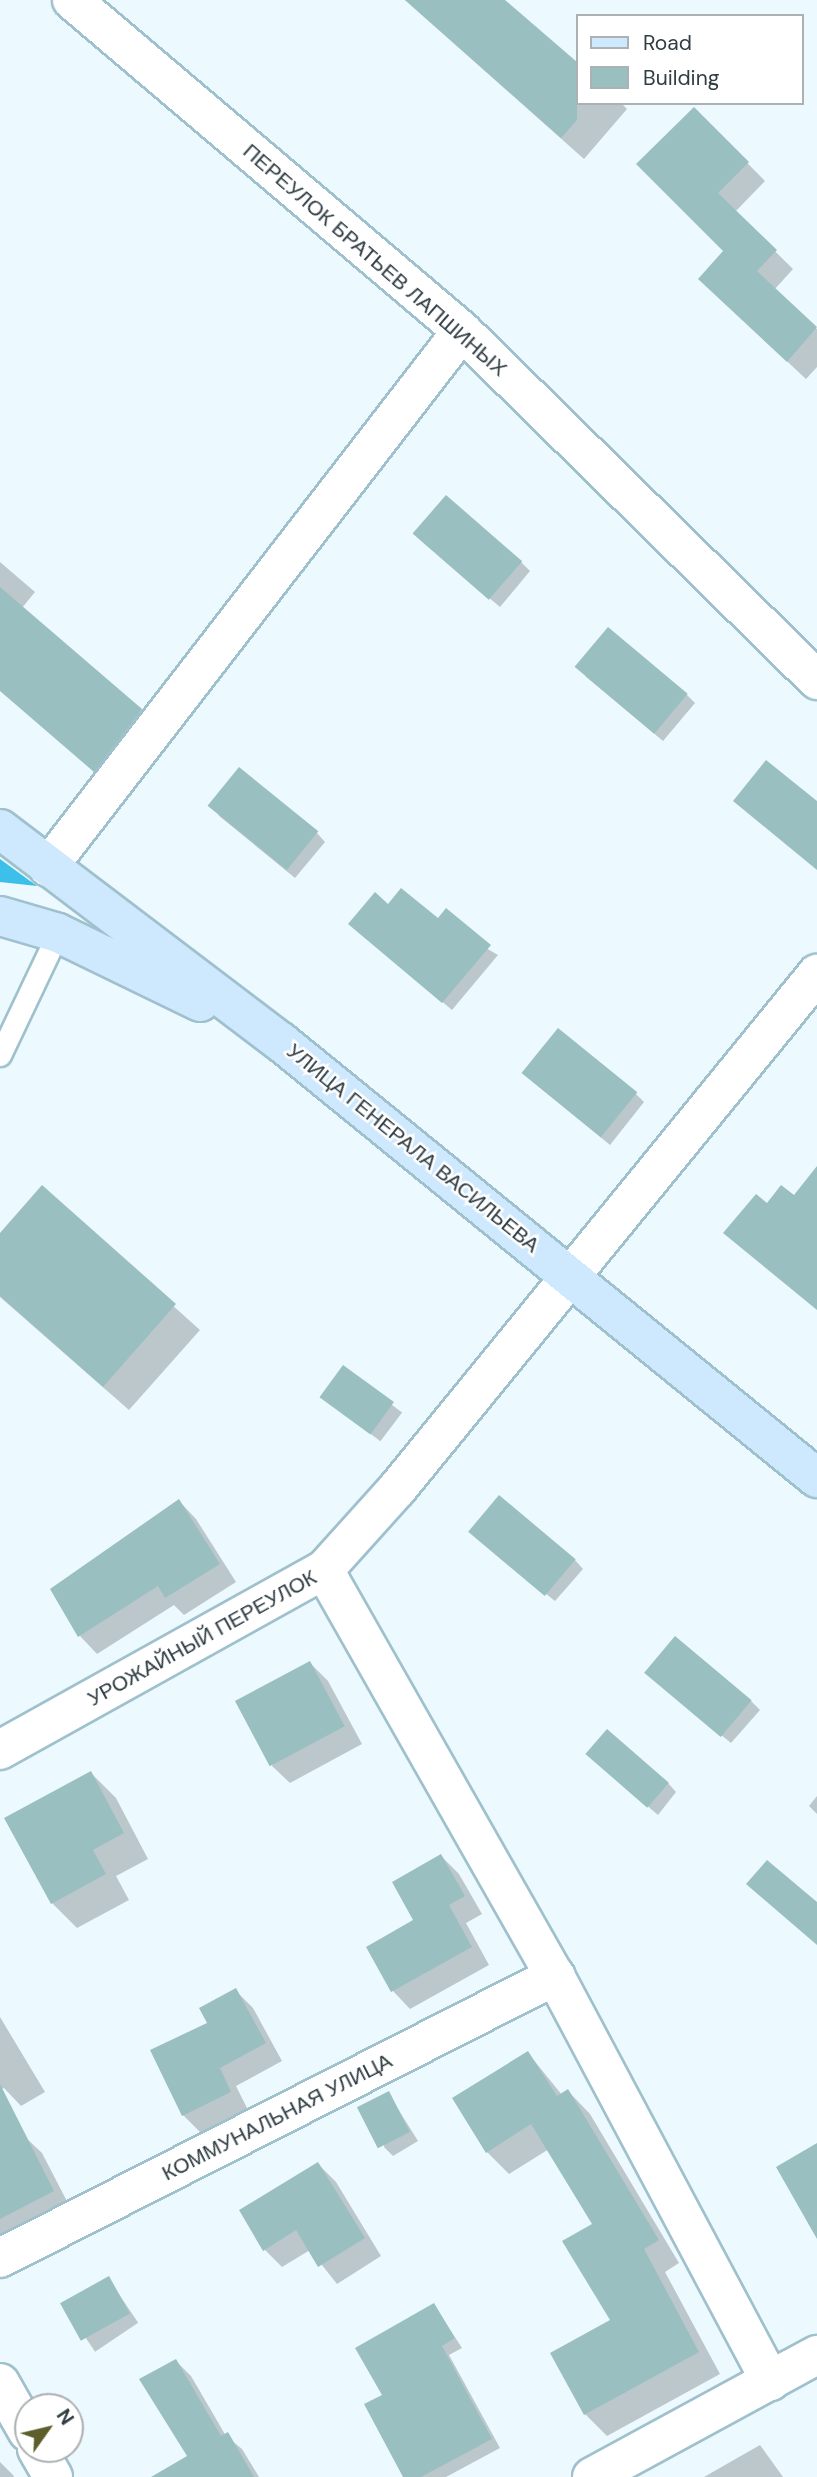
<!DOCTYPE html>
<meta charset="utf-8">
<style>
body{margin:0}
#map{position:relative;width:817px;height:2477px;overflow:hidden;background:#ecf9fe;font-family:"DM Sans",sans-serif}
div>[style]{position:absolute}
.forest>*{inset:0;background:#3cc0e9}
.shadow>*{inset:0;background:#0003;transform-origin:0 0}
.building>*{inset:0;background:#9abfc1;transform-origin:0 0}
.roads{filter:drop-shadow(2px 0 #9fc0cd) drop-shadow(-2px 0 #9fc0cd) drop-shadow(0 2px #9fc0cd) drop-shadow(0 -2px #9fc0cd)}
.lane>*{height:21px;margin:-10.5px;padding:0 10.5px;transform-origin:10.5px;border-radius:10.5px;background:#fff}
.street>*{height:38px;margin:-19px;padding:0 19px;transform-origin:19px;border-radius:19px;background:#fff}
.secondary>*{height:38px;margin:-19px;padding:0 19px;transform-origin:19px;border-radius:19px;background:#cee8fe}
span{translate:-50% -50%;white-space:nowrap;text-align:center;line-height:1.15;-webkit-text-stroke:5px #fff;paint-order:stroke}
.street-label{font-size:21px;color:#2f3c41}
.legend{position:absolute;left:576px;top:14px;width:228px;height:91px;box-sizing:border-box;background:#fff;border:2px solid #acb1b3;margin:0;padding:9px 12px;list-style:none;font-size:21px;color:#2f3c41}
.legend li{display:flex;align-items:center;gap:14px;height:35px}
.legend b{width:35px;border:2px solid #acb1b3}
.north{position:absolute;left:14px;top:2393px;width:70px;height:70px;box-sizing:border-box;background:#fff;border:2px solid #acb1b3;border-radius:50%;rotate:56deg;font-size:19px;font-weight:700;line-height:28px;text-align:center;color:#2f3c41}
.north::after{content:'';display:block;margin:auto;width:24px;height:32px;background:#5e5e2b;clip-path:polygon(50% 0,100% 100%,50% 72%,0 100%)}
</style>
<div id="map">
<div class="forest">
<div style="clip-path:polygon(0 859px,37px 886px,0 882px)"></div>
</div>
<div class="shadow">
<div style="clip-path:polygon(405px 0,500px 0,577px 64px,577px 103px,621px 103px,627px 109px,584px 159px)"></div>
<div style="clip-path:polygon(694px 109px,765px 181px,735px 212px,793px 269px,774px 290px,817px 329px,817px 367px,806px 379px,718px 297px,726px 251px)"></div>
<div style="clip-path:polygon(424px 543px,521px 562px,530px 571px,500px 607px)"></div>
<div style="clip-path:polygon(0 562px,35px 592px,22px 608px,150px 719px,105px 778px,0 690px)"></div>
<div style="clip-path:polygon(585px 676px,686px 694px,695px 703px,663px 741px)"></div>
<div style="clip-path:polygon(218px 815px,317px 833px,325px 842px,295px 878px)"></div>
<div style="clip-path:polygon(389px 906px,438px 920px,498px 955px,452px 1010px,360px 933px)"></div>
<div style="clip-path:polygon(532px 1081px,635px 1093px,644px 1102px,610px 1145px)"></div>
<div style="clip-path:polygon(42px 1188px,200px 1330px,129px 1410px,0 1297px,0 1236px)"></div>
<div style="left:343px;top:1368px;width:74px;height:36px;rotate:37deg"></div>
<div style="clip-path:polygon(179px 1501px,196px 1519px,236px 1582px,184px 1615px,174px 1605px,97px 1654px,80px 1636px)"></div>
<div style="clip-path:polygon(479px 1540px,575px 1560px,583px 1569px,555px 1601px)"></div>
<div style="clip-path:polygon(310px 1663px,328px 1681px,362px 1744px,290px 1783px,272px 1766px)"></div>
<div style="clip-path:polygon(655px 1681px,751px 1701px,760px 1710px,731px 1743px)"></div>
<div style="clip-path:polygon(597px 1763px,668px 1783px,676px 1792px,658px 1815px)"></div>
<div style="clip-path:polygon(91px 1773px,116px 1798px,148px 1859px,116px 1876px,129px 1900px,77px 1928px,52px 1903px)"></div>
<div style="clip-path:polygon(817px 1796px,817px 1814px,809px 1806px)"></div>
<div style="clip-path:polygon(441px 1856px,459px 1874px,482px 1914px,466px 1923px,489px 1965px,410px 2009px,393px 1991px)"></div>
<div style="clip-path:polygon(235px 1990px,253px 2008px,282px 2061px,236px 2086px,248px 2110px,201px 2133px,183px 2115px,210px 2024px)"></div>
<div style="clip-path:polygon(0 2017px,45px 2092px,21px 2106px,4px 2088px,0 2090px)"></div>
<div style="clip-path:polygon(528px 2053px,562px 2095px,568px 2091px,590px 2114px,679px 2263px,665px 2272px,720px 2374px,607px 2436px,585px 2414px,612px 2321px,595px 2225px,549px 2149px,509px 2174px,487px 2152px)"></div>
<div style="clip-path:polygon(388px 2093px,418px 2141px,393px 2156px,384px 2147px)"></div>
<div style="clip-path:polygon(24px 2136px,42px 2153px,71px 2209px,0 2245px,0 2148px)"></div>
<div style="clip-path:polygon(318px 2164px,336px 2182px,381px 2256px,337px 2284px,310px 2250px,282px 2267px,264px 2249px)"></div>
<div style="left:108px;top:2278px;width:54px;height:52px;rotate:56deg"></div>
<div style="clip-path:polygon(434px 2305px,462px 2348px,449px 2355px,500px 2448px,446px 2477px,405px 2477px,384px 2395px)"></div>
<div style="clip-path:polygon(176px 2361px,191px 2376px,226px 2436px,242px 2449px,259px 2477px,178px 2477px,189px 2457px)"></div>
<div style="clip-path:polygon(760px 2445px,783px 2477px,704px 2477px)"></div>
<div style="clip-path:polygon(0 2462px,13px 2475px,14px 2477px,0 2477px)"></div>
</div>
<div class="building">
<div style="clip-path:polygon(405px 0,505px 0,577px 62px,577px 120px,561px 138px)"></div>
<div style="clip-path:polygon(694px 107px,749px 162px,718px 193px,777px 250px,757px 271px,817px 327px,787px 362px,698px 279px,723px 251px,636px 164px)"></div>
<div style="left:446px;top:495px;width:101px;height:51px;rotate:41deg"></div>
<div style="clip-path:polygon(0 587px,142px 709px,94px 772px,0 691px)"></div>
<div style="left:608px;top:627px;width:104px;height:52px;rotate:40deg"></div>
<div style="clip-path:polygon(766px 760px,817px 801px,817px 870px,733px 801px)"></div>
<div style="left:239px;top:767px;width:102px;height:50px;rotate:39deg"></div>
<div style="clip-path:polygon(401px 888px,438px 918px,446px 908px,491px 945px,442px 1003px,348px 924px,375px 892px,388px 904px)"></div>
<div style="left:558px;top:1028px;width:102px;height:58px;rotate:39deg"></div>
<div style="clip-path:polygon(817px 1166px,817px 1310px,723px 1233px,756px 1194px,767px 1203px,781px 1185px,794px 1195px)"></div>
<div style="clip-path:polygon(42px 1185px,176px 1304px,103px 1387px,0 1296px,0 1233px)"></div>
<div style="left:343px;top:1365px;width:63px;height:40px;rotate:36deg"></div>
<div style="left:499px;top:1495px;width:100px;height:48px;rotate:40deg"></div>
<div style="clip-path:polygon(179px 1499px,220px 1564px,165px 1598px,158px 1586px,78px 1637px,50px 1589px)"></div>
<div style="left:675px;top:1636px;width:100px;height:48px;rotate:40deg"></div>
<div style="left:310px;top:1661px;width:74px;height:85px;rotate:62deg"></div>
<div style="left:607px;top:1729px;width:82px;height:33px;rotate:41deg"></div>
<div style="clip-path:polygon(91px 1771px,124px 1833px,93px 1850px,106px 1874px,51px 1904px,4px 1818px)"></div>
<div style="clip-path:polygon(441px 1854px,465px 1896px,449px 1905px,472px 1947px,391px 1992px,366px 1947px,413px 1920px,392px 1882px)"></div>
<div style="clip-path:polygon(767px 1860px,817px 1902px,817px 1945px,746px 1884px)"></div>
<div style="clip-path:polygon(236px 1988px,266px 2043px,220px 2068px,231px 2092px,182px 2116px,150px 2050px,207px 2023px,199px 2008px)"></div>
<div style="clip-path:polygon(528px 2051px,557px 2096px,568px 2089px,659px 2240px,644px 2249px,699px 2352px,584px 2415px,550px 2353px,610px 2320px,562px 2241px,592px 2224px,531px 2124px,486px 2153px,452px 2098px)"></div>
<div style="clip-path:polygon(0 2084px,54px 2191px,0 2219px)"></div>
<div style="left:389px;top:2091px;width:46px;height:36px;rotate:63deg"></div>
<div style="clip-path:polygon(817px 2143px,817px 2239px,776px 2167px)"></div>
<div style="clip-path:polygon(318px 2162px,365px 2238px,318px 2267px,296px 2230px,263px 2251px,239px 2210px)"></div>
<div style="left:109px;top:2276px;width:43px;height:56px;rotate:61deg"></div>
<div style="clip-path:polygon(434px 2303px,455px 2338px,442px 2346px,492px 2439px,421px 2477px,403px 2477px,364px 2404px,382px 2395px,355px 2348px)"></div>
<div style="clip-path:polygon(176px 2359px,221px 2436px,228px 2432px,254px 2477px,151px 2477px,187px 2456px,139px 2379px)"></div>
</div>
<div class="roads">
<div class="lane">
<div style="left:0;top:1055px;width:135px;rotate:-64.6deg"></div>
</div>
<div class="street">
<div style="left:72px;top:0;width:512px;rotate:40.32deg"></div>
<div style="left:462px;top:331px;width:498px;rotate:44.5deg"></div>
<div style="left:48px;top:867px;width:677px;rotate:-52.32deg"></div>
<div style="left:324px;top:1570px;width:467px;rotate:60.4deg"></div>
<div style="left:555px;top:1976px;width:459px;rotate:62deg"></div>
<div style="left:0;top:1750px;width:371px;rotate:-29.1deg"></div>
<div style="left:324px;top:1570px;width:109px;rotate:-48deg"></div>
<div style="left:397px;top:1489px;width:665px;rotate:-50.8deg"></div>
<div style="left:0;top:2258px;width:623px;rotate:-26.94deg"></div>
<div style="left:0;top:2383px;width:56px;rotate:60.3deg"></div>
<div style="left:37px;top:2449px;width:32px;rotate:60deg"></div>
<div style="left:592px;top:2477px;width:256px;rotate:-28.5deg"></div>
</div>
<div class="secondary">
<div style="left:0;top:829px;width:353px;rotate:37.2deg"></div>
<div style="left:281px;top:1042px;width:691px;rotate:39.13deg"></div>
<div style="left:0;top:916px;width:60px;rotate:16.3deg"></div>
<div style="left:58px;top:933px;width:158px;rotate:25.9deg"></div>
</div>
</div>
<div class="street-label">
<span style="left:375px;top:260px;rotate:41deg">ПЕРЕУЛОК БРАТЬЕВ ЛАПШИНЫХ</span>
<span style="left:413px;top:1148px;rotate:39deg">УЛИЦА ГЕНЕРАЛА ВАСИЛЬЕВА</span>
<span style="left:202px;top:1638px;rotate:-29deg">УРОЖАЙНЫЙ ПЕРЕУЛОК</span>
<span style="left:277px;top:2117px;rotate:-27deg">КОММУНАЛЬНАЯ УЛИЦА</span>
</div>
<ul class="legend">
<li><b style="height:9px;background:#cee8fe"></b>Road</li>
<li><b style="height:19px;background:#9abfc1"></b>Building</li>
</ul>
<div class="north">N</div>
</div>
